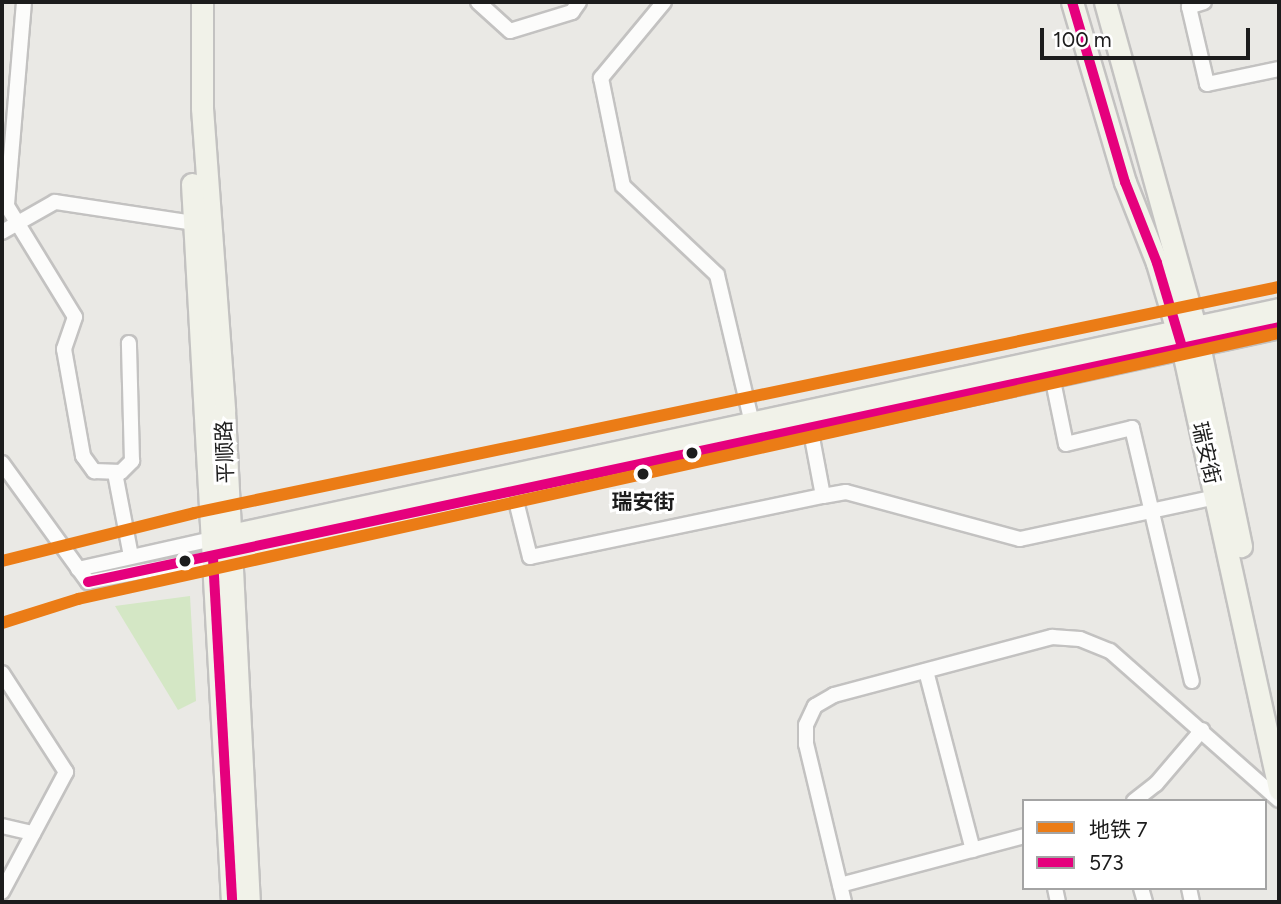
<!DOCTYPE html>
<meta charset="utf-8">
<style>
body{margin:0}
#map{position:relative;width:1281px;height:904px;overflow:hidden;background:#eae9e5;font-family:Figtree,"Noto Sans SC",sans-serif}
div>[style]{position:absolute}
.grass>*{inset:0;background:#d4e7c5}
.roads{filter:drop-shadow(2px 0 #c3c2c1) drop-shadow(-2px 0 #c3c2c1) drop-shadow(0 2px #c3c2c1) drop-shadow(0 -2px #c3c2c1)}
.minor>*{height:14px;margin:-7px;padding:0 7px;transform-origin:7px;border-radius:7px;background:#fcfcfb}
.secondary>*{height:21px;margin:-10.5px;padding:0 10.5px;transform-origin:10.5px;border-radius:10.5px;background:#f1f2e9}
.bus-1>*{height:10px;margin:-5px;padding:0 5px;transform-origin:5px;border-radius:5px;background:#e5007d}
.metro-1>*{height:12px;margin:-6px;padding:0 6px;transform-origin:6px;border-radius:6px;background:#eb7c16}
.dots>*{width:19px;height:19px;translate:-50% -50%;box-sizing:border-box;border:4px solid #fff;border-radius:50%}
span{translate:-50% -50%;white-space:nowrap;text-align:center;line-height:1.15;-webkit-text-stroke:6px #fff;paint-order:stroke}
.street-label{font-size:21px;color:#1c1c1c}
.stop-label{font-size:21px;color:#1c1c1c;font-weight:700}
.frame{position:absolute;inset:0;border:4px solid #1c1c1c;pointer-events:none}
.legend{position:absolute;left:1022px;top:799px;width:245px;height:91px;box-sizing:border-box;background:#fff;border:2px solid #a4a4a4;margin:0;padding:9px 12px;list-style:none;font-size:21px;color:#1c1c1c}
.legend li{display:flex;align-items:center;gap:14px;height:35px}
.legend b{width:35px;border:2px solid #a4a4a4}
.scale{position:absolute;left:1040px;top:28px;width:210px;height:32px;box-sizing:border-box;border:4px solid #1c1c1c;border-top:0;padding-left:9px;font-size:21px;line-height:24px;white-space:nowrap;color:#1c1c1c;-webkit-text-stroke:5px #fff;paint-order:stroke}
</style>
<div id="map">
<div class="grass">
<div style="clip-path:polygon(190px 596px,196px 701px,178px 710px,115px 606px)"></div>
</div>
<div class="roads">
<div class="minor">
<div style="left:24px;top:2px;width:205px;rotate:94.8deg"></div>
<div style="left:7px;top:206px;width:130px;rotate:58.5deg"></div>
<div style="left:75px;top:317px;width:34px;rotate:109deg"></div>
<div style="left:64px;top:349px;width:109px;rotate:79.9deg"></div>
<div style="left:83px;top:456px;width:19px;rotate:54deg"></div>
<div style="left:94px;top:471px;width:27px;rotate:2deg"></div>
<div style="left:121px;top:472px;width:16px;rotate:-45deg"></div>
<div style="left:132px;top:461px;width:118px;rotate:-91.5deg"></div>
<div style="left:478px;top:2px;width:43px;rotate:42.2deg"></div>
<div style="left:510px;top:31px;width:65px;rotate:-17deg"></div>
<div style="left:572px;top:12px;width:12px;rotate:-55deg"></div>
<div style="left:664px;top:2px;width:99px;rotate:129.7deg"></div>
<div style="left:601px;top:78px;width:110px;rotate:78.5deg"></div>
<div style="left:623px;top:186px;width:129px;rotate:43.4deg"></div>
<div style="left:717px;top:275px;width:160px;rotate:76.7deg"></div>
<div style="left:1204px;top:2px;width:16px;rotate:162deg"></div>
<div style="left:1189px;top:7px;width:79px;rotate:76.8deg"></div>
<div style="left:1207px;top:84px;width:74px;rotate:-11.8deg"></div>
<div style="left:2px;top:232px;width:61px;rotate:-29.5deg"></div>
<div style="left:55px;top:202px;width:141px;rotate:8.6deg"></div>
<div style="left:1052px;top:376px;width:69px;rotate:78.4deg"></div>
<div style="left:1066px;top:444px;width:68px;rotate:-13.6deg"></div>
<div style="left:1132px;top:428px;width:260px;rotate:76.7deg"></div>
<div style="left:810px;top:427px;width:70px;rotate:79.3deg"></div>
<div style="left:823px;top:496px;width:23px;rotate:-10deg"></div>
<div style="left:846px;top:492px;width:180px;rotate:15.1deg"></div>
<div style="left:1020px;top:539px;width:200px;rotate:-12.1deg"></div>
<div style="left:2px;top:463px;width:147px;rotate:54.1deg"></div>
<div style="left:88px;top:582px;width:127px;rotate:-10.9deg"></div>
<div style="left:115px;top:473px;width:85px;rotate:79.1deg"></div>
<div style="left:514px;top:493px;width:66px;rotate:76deg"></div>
<div style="left:530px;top:557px;width:299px;rotate:-11.8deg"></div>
<div style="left:78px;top:569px;width:137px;rotate:-12.6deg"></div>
<div style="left:926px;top:671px;width:185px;rotate:75.3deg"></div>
<div style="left:2px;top:673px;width:118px;rotate:57.1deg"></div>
<div style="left:66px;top:772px;width:136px;rotate:118.1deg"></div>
<div style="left:1134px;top:801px;width:28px;rotate:-38deg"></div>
<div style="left:1156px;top:784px;width:71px;rotate:-49.6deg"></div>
<div style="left:2px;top:826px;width:32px;rotate:13deg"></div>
<div style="left:840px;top:885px;width:190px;rotate:-14.9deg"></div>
<div style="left:1055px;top:888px;width:14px;rotate:78deg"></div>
<div style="left:1141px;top:888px;width:15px;rotate:74deg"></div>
<div style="left:1189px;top:888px;width:14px;rotate:78deg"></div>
<div style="left:844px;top:902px;width:163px;rotate:-103.5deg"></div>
<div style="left:806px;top:744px;width:19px;rotate:-90deg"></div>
<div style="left:806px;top:725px;width:21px;rotate:-65deg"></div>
<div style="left:815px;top:706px;width:22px;rotate:-30deg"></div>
<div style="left:834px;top:695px;width:226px;rotate:-14.9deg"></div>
<div style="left:1052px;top:637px;width:28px;rotate:4deg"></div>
<div style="left:1080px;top:639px;width:32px;rotate:22deg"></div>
<div style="left:1110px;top:651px;width:225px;rotate:41.4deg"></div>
</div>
<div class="secondary">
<div style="left:202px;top:2px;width:106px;rotate:90deg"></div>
<div style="left:202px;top:108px;width:304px;rotate:85.8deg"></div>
<div style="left:224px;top:411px;width:492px;rotate:87.1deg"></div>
<div style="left:1072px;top:2px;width:188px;rotate:73.6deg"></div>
<div style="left:1125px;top:182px;width:87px;rotate:68.4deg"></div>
<div style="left:1157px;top:263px;width:88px;rotate:73.4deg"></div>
<div style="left:1182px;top:347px;width:453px;rotate:77.6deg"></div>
<div style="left:1105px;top:2px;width:336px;rotate:74.5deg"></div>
<div style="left:1195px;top:326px;width:225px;rotate:78.2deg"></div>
<div style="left:192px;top:184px;width:719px;rotate:86.81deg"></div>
<div style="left:212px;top:539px;width:1092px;rotate:-12.16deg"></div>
<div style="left:213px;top:558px;width:1091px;rotate:-12.23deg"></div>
</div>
</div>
<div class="bus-1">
<div style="left:1072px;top:2px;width:188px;rotate:73.6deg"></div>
<div style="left:1125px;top:182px;width:87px;rotate:68.4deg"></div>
<div style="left:1157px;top:263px;width:88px;rotate:73.4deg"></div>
<div style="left:213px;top:558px;width:345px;rotate:86.8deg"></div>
<div style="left:88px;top:582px;width:1218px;rotate:-12.08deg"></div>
</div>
<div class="metro-1">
<div style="left:2px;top:561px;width:198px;rotate:-14deg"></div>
<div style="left:194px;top:513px;width:1108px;rotate:-11.77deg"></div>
<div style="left:2px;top:623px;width:80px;rotate:-17.5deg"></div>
<div style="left:78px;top:599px;width:1230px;rotate:-12.49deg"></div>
</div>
<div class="dots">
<div style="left:692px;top:453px;background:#1c1c1c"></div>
<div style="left:643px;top:474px;background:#1c1c1c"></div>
<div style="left:185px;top:561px;background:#1c1c1c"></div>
</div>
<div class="street-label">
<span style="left:225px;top:452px;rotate:-92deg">平顺路</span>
<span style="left:1206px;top:453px;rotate:77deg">瑞安街</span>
</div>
<div class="stop-label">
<span style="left:643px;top:502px">瑞安街</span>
</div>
<div class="frame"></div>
<ul class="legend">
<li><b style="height:9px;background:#eb7c16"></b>地铁 7</li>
<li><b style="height:9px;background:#e5007d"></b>573</li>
</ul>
<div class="scale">100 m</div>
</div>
